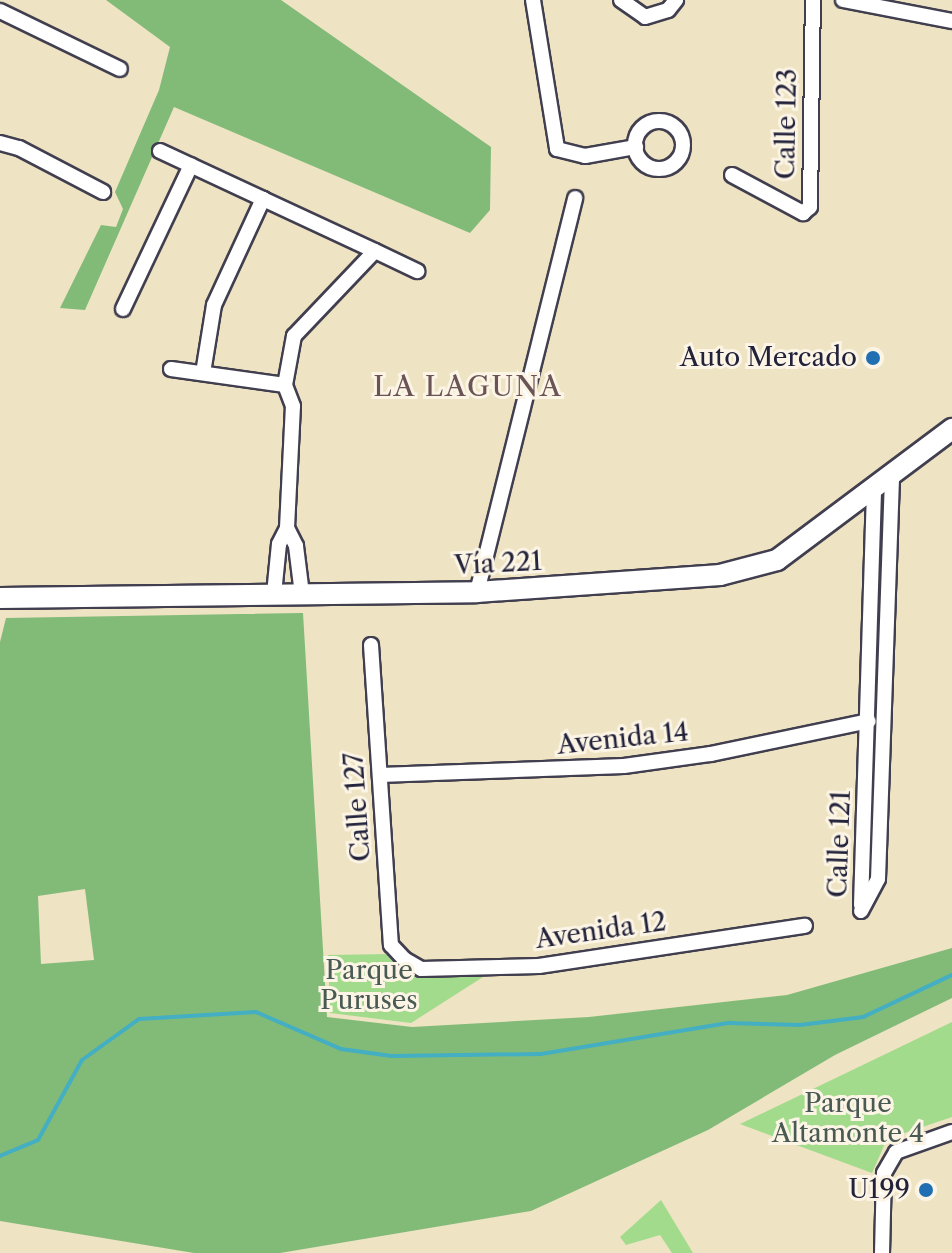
<!DOCTYPE html>
<meta charset="utf-8">
<style>
body{margin:0}
#map{position:relative;width:952px;height:1253px;overflow:hidden;background:#eee3c3;font-family:"Libre Caslon Text",serif}
div>[style]{position:absolute}
.green>*{inset:0;background:#a3db8d}
.forest>*{inset:0;background:#82bb78}
.stream>*{height:4px;margin:-2px;padding:0 2px;transform-origin:2px;border-radius:2px;background:#44aec2}
.roads{filter:drop-shadow(2px 0 #413f4f) drop-shadow(-2px 0 #413f4f) drop-shadow(0 2px #413f4f) drop-shadow(0 -2px #413f4f)}
.street>*{height:14px;margin:-7px;padding:0 7px;transform-origin:7px;border-radius:7px;background:#fff}
.street>.ring{margin:-7px;padding:0;box-sizing:content-box;background:none;border:14px solid #fff;border-radius:50%}
.secondary>*{height:20px;margin:-10px;padding:0 10px;transform-origin:10px;border-radius:10px;background:#fff}
.dots>*{width:22px;height:22px;translate:-50% -50%;box-sizing:border-box;border:4px solid #fcf5e5;border-radius:50%}
span{translate:-50% -50%;white-space:nowrap;text-align:center;line-height:1.15;-webkit-text-stroke:6px #fcf5e5;paint-order:stroke}
.street-label{font-size:26px;color:#22223b}
.poi-label{font-size:26px;color:#22223b}
.right{translate:-100% -50%;text-align:right}
.park-label{font-size:26px;color:#495a54}
.neighbourhood-label{font-size:28px;color:#6b5456;letter-spacing:2px}
</style>
<div id="map">
<div class="green">
<div style="clip-path:polygon(389px 954px,398px 967px,414px 974px,482px 973px,483px 977px,411px 1023px,330px 1013px,328px 955px)"></div>
<div style="clip-path:polygon(952px 1022px,952px 1117px,887px 1139px,872px 1173px,740px 1124px)"></div>
<div style="clip-path:polygon(661px 1200px,693px 1253px,672px 1253px,660px 1235px,626px 1245px,620px 1237px)"></div>
</div>
<div class="forest">
<div style="clip-path:polygon(106px 0,281px 0,491px 147px,490px 210px,470px 233px,174px 107px,85px 310px,60px 308px,101px 225px,116px 227px,123px 209px,115px 192px,159px 90px,170px 47px)"></div>
<div style="clip-path:polygon(evenodd,303px 613px,327px 1017px,412px 1027px,589px 1017px,787px 995px,952px 948px,952px 998px,835px 1055px,708px 1130px,531px 1211px,280px 1253px,194px 1253px,0 1221px,0 642px,6px 618px,303px 613px,85px 889px,94px 960px,41px 964px,38px 896px,85px 889px)"></div>
</div>
<div class="stream">
<div style="left:0;top:1156px;width:41px;rotate:-22.8deg"></div>
<div style="left:38px;top:1140px;width:91px;rotate:-61.2deg"></div>
<div style="left:82px;top:1060px;width:70px;rotate:-35.7deg"></div>
<div style="left:139px;top:1019px;width:117px;rotate:-3.4deg"></div>
<div style="left:256px;top:1012px;width:93px;rotate:23.5deg"></div>
<div style="left:341px;top:1049px;width:51px;rotate:7.8deg"></div>
<div style="left:392px;top:1056px;width:149px;rotate:-0.8deg"></div>
<div style="left:541px;top:1054px;width:191px;rotate:-9.4deg"></div>
<div style="left:729px;top:1023px;width:71px;rotate:1.6deg"></div>
<div style="left:800px;top:1025px;width:64px;rotate:-7.2deg"></div>
<div style="left:863px;top:1017px;width:98px;rotate:-25.3deg"></div>
</div>
<div class="roads">
<div class="street">
<div style="left:533px;top:0;width:151px;rotate:80.8deg"></div>
<div style="left:557px;top:149px;width:29px;rotate:14deg"></div>
<div style="left:585px;top:156px;width:52px;rotate:-10deg"></div>
<div style="left:621px;top:0;width:29px;rotate:35deg"></div>
<div style="left:645px;top:17px;width:24px;rotate:-17deg"></div>
<div style="left:668px;top:10px;width:13px;rotate:-51deg"></div>
<div style="left:843px;top:0;width:111px;rotate:10.9deg"></div>
<div style="left:0;top:11px;width:133px;rotate:25.8deg"></div>
<div class="ring" style="left:635px;top:121px;width:34px;height:34px"></div>
<div style="left:0;top:143px;width:20px;rotate:15deg"></div>
<div style="left:19px;top:148px;width:95px;rotate:27.6deg"></div>
<div style="left:160px;top:151px;width:114px;rotate:25deg"></div>
<div style="left:732px;top:175px;width:81px;rotate:28.2deg"></div>
<div style="left:803px;top:213px;width:9px;rotate:-41deg"></div>
<div style="left:810px;top:207px;width:207px;rotate:-89.2deg"></div>
<div style="left:123px;top:309px;width:159px;rotate:-64.7deg"></div>
<div style="left:171px;top:369px;width:115px;rotate:8deg"></div>
<div style="left:203px;top:373px;width:69px;rotate:-80.8deg"></div>
<div style="left:214px;top:305px;width:117px;rotate:-65.2deg"></div>
<div style="left:263px;top:199px;width:123px;rotate:24.9deg"></div>
<div style="left:287px;top:528px;width:122px;rotate:-87.2deg"></div>
<div style="left:293px;top:406px;width:22px;rotate:-111deg"></div>
<div style="left:285px;top:385px;width:50px;rotate:-79.6deg"></div>
<div style="left:294px;top:336px;width:117px;rotate:-46.4deg"></div>
<div style="left:375px;top:251px;width:47px;rotate:25.5deg"></div>
<div style="left:477px;top:592px;width:406px;rotate:-76deg"></div>
<div style="left:274px;top:594px;width:50px;rotate:-84.3deg"></div>
<div style="left:279px;top:544px;width:18px;rotate:-63deg"></div>
<div style="left:287px;top:528px;width:20px;rotate:63deg"></div>
<div style="left:296px;top:546px;width:48px;rotate:82.9deg"></div>
<div style="left:371px;top:645px;width:301px;rotate:86.2deg"></div>
<div style="left:391px;top:945px;width:19px;rotate:47deg"></div>
<div style="left:404px;top:959px;width:20px;rotate:30deg"></div>
<div style="left:421px;top:969px;width:118px;rotate:-1.5deg"></div>
<div style="left:539px;top:966px;width:269px;rotate:-8.6deg"></div>
<div style="left:380px;top:775px;width:244px;rotate:-2.1deg"></div>
<div style="left:624px;top:766px;width:88px;rotate:-7.9deg"></div>
<div style="left:711px;top:754px;width:161px;rotate:-11.8deg"></div>
<div style="left:861px;top:905px;width:419px;rotate:-88.2deg"></div>
<div style="left:861px;top:911px;width:36px;rotate:-62deg"></div>
<div style="left:878px;top:879px;width:407px;rotate:-88deg"></div>
<div style="left:882px;top:1253px;width:80px;rotate:-88.6deg"></div>
<div style="left:884px;top:1173px;width:24px;rotate:-60deg"></div>
<div style="left:896px;top:1152px;width:59px;rotate:-19.7deg"></div>
</div>
<div class="secondary">
<div style="left:0;top:598px;width:477px;rotate:-0.7deg"></div>
<div style="left:477px;top:592px;width:244px;rotate:-4deg"></div>
<div style="left:720px;top:575px;width:59px;rotate:-14.7deg"></div>
<div style="left:777px;top:560px;width:219px;rotate:-36.8deg"></div>
</div>
</div>
<div class="dots">
<div style="left:873px;top:358px;background:#1f6fb2"></div>
<div style="left:926px;top:1190px;background:#1f6fb2"></div>
</div>
<div class="street-label">
<span style="left:787px;top:124px;rotate:-89deg">Calle 123</span>
<span style="left:498px;top:564px;rotate:-3deg">Vía 221</span>
<span style="left:623px;top:739px;rotate:-6deg">Avenida 14</span>
<span style="left:358px;top:807px;rotate:-94deg">Calle 127</span>
<span style="left:840px;top:844px;rotate:-88deg">Calle 121</span>
<span style="left:601px;top:931px;rotate:-8deg">Avenida 12</span>
</div>
<div class="poi-label">
<span class="right" style="left:857px;top:358px">Auto Mercado</span>
<span class="right" style="left:910px;top:1190px">U199</span>
</div>
<div class="park-label">
<span style="left:369px;top:986px">Parque<br>Puruses</span>
<span style="left:848px;top:1119px">Parque<br>Altamonte 4</span>
</div>
<div class="neighbourhood-label">
<span style="left:468px;top:386px">LA LAGUNA</span>
</div>
</div>
